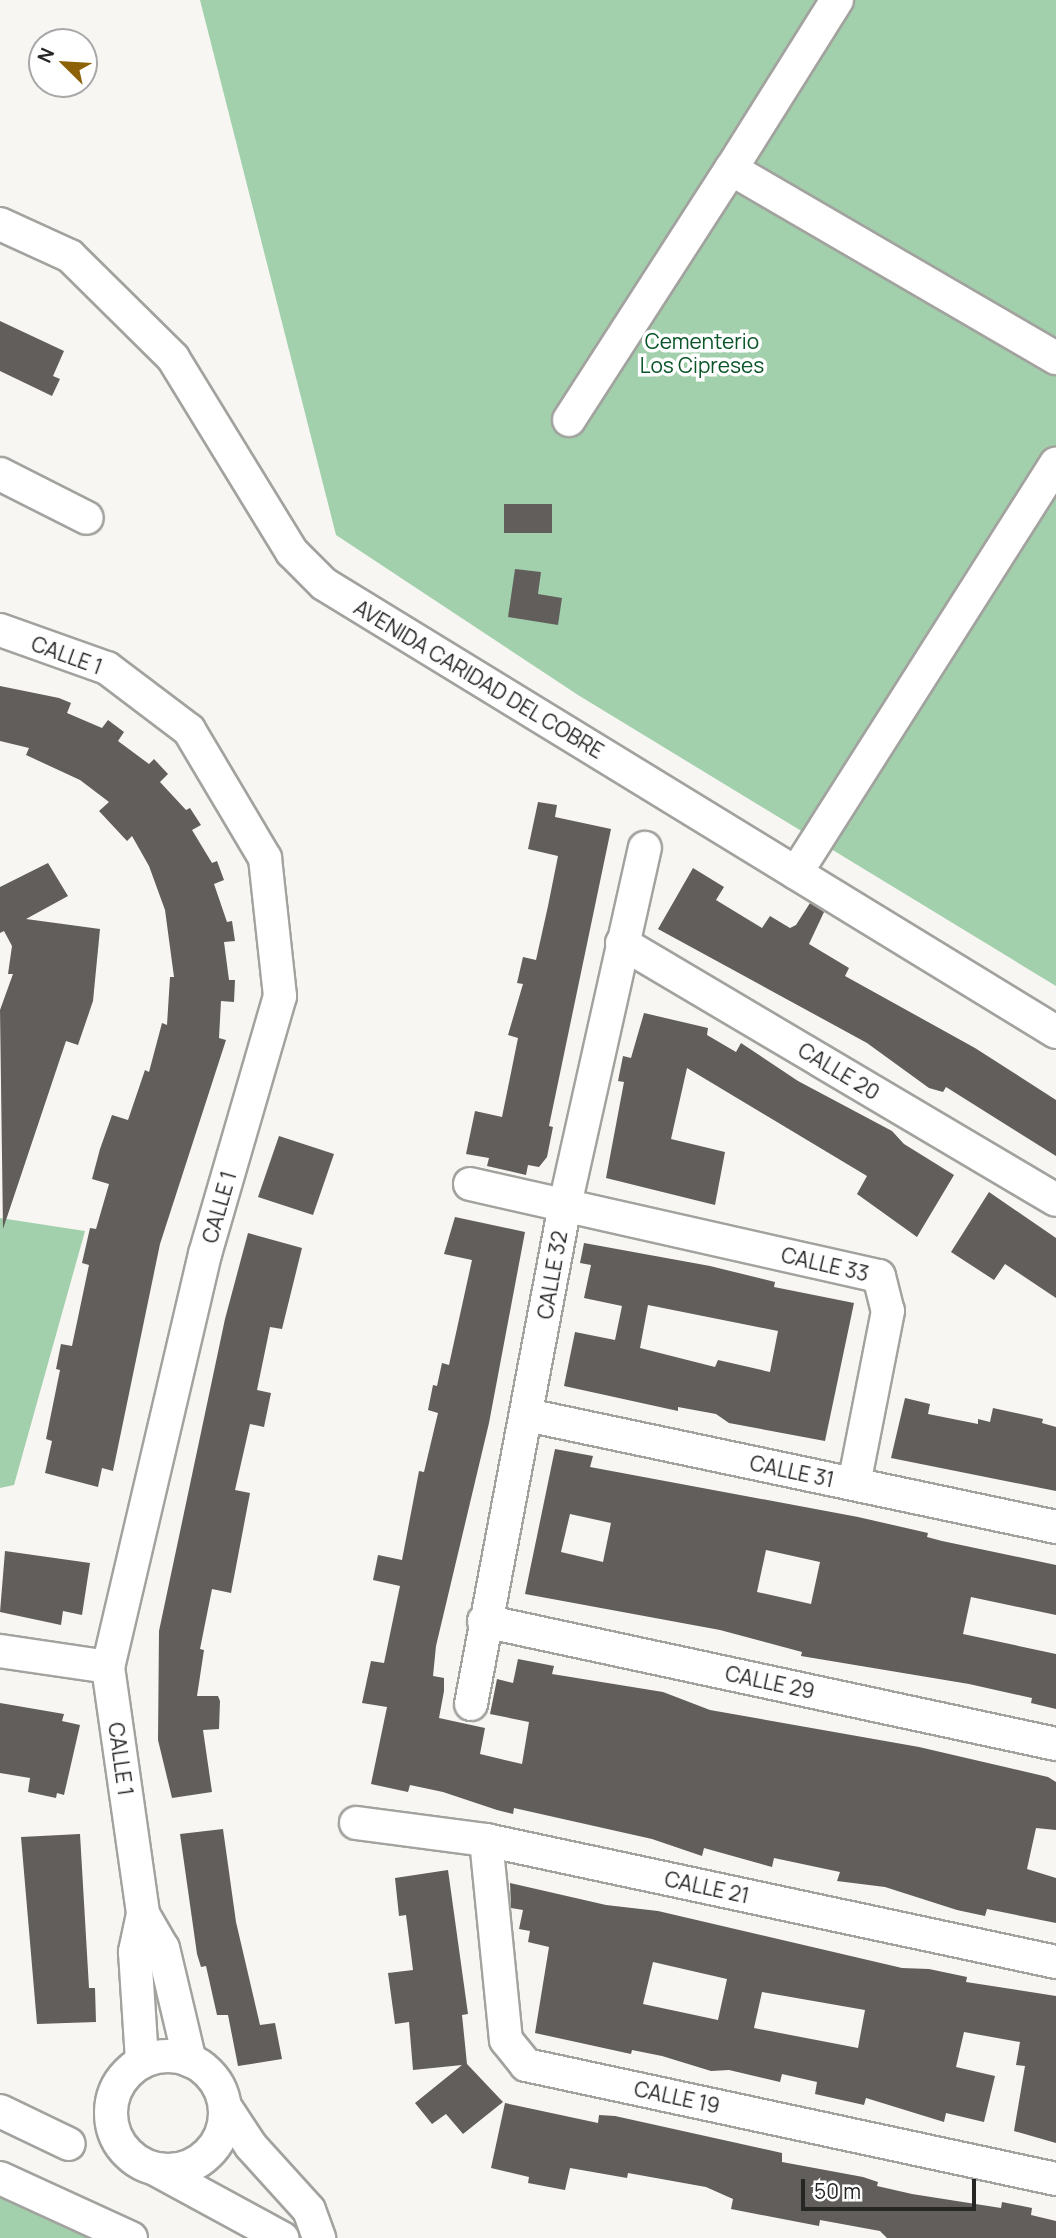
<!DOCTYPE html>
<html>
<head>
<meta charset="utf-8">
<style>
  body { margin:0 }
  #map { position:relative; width:1056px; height:2238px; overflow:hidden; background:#f7f6f3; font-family:Manrope,sans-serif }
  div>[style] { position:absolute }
  .green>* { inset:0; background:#a3d0ac }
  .building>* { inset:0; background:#615e5c }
  .roads { filter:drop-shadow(2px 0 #a2a29f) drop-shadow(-2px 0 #a2a29f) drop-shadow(0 2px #a2a29f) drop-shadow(0 -2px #a2a29f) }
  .minor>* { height:32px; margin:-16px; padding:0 16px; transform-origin:16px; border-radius:16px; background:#fff }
  .minor>.ring { margin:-16px; padding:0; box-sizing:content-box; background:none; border:32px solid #fff; border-radius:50% }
  span { translate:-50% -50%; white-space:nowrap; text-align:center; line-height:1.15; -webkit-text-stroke:7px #fff; paint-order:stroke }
  .park-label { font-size:21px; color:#095527 }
  .street-label { font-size:21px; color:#262625 }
  .north { position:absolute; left:28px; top:28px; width:70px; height:70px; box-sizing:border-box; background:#fff; border:2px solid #a8a8a8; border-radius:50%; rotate:294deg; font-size:19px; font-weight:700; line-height:28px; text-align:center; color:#262625 }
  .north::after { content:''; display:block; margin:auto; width:24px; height:32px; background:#8d6107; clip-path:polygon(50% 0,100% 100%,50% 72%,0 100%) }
  .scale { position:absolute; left:801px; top:2179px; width:175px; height:32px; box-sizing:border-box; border:4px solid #262625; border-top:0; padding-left:9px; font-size:21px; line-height:24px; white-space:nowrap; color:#262625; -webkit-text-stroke:5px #fff; paint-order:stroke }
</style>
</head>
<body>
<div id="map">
  <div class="green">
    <i style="clip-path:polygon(200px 0,1056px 0,1056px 986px,578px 695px,336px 535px)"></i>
    <i style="clip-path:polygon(0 1218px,85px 1231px,14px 1485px,0 1488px)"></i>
    <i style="clip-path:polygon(0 2193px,94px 2238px,0 2238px)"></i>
  </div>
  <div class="building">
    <i style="clip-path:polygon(0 321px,64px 351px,53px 376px,60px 379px,52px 396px,0 371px)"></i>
    <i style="clip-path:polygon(504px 504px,552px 504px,552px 533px,504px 533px)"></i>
    <i style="clip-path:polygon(515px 569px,541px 572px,538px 594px,562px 598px,558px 625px,508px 617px)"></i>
    <i style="clip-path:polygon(0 686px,59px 698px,71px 703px,67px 713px,102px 728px,108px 720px,124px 732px,118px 741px,149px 764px,154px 759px,168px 774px,160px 782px,186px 810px,190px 808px,201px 825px,192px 830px,212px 863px,217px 861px,224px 880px,214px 884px,227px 922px,232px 921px,235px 941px,224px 942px,229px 980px,235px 980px,234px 1002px,221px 1001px,219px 1038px,226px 1040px,160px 1244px,113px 1471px,102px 1468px,98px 1487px,45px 1473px,52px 1441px,46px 1439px,60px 1370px,56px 1369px,61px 1344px,72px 1346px,89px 1265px,82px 1263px,90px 1228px,96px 1229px,109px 1184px,92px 1179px,100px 1149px,112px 1115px,128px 1120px,145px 1070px,149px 1072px,162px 1023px,167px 1025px,170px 977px,174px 977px,165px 910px,149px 866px,132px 836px,127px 841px,99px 811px,109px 802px,80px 780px,26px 755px,29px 748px,0 741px)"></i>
    <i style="clip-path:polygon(538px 802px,557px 805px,555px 817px,611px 829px,549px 1126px,553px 1127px,547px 1157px,539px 1167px,528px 1165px,526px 1175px,487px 1166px,489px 1158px,466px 1154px,475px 1111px,502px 1117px,518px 1038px,508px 1035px,523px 984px,517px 983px,523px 957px,536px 960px,548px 906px,558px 856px,528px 849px)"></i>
    <i style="clip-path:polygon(48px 863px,68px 896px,26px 919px,100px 929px,93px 1001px,78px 1045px,66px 1041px,3px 1229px,0 1010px,13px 974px,8px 974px,12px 946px,4px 931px,0 933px,0 887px)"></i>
    <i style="clip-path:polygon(693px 868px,724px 887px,716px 900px,762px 928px,770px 916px,790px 928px,796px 925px,810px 903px,824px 912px,809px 944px,849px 968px,845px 976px,975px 1048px,1056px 1100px,1056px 1156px,946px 1087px,943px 1092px,929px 1088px,867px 1043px,658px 929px)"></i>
    <i style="clip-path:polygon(644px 1013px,708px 1028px,707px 1035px,736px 1052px,741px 1043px,798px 1081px,892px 1131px,904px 1144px,954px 1175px,917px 1237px,857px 1194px,867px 1176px,687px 1068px,671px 1139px,725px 1152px,715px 1205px,606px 1178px,624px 1082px,618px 1081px,623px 1056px,631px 1058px)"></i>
    <i style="clip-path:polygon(279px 1136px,334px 1154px,313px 1215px,258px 1197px)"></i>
    <i style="clip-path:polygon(989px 1192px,1056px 1238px,1056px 1298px,1005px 1264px,994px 1280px,951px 1252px)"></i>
    <i style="clip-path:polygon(455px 1217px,525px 1232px,489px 1423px,436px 1646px,433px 1676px,444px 1678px,444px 1691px,439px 1718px,485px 1728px,480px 1754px,522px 1764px,529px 1722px,490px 1714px,497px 1679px,513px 1683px,518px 1659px,554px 1666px,552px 1674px,663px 1692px,710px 1710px,919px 1747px,1048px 1777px,1056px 1782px,1056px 1830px,1036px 1828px,1027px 1869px,1056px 1878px,1056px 1923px,987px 1909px,985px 1916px,957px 1910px,885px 1887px,837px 1881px,840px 1872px,774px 1858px,772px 1867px,704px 1848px,702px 1856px,652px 1839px,514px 1808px,513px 1814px,497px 1810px,443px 1792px,410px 1785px,408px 1792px,371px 1784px,387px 1707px,362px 1703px,371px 1661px,384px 1663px,400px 1586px,373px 1580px,378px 1555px,402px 1560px,419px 1471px,424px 1472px,438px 1413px,428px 1410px,433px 1385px,437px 1386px,442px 1363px,449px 1365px,472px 1260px,444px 1254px)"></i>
    <i style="clip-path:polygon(248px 1233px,302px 1248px,282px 1329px,270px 1327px,257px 1390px,271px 1393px,264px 1427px,250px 1424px,235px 1490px,250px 1493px,231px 1593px,212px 1589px,200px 1649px,204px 1650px,197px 1696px,218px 1696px,220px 1701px,219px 1729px,203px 1730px,212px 1792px,172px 1798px,158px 1740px,159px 1631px,225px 1319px)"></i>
    <i style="clip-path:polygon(evenodd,584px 1243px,710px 1266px,775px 1282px,774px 1287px,854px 1303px,825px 1441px,729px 1423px,716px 1414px,678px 1407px,678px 1411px,564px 1386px,575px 1332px,615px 1340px,622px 1306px,584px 1298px,591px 1265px,580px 1263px,584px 1243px,648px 1305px,778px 1331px,770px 1372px,718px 1360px,715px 1367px,640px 1348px,648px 1305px)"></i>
    <i style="clip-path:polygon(905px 1398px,930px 1404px,928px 1414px,978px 1424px,978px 1419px,990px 1422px,993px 1408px,1043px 1419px,1042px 1423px,1056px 1427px,1056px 1491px,891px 1458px)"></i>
    <i style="clip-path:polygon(evenodd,555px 1449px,593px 1456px,590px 1467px,858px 1517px,928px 1533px,927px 1537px,942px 1541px,1056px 1565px,1056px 1615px,971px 1597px,963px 1634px,1056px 1654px,1056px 1709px,1031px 1703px,1032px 1698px,969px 1684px,801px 1656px,802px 1652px,720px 1630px,525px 1594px,555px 1449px,570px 1514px,611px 1523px,603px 1562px,561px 1552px,570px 1514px,555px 1449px,766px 1550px,820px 1562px,811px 1604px,757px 1592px,766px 1550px)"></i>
    <i style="clip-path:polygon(5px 1551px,90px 1563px,82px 1615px,63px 1611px,61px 1625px,0 1612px)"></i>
    <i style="clip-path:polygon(0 1703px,64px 1714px,62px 1721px,80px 1725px,64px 1795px,57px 1793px,56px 1798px,28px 1792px,30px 1778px,0 1773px)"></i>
    <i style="clip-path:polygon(223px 1829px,236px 1922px,260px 2025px,275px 2023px,282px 2059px,238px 2066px,228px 2015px,217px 2015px,206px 1966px,201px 1967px,197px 1954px,180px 1834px)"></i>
    <i style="clip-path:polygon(80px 1834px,89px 1988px,95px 1988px,96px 2022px,37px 2024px,21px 1837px)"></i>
    <i style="clip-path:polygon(448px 1870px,468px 2014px,462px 2015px,467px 2064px,503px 2102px,463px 2134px,446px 2114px,432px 2124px,415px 2103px,462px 2065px,413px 2070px,409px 2022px,395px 2024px,388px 1973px,413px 1970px,406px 1915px,399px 1916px,395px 1878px)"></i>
    <i style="clip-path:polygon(evenodd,510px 1883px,606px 1905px,658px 1911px,902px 1968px,929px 1969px,967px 1977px,966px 1982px,1056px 1996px,1056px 2143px,1014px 2131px,1025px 2066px,1016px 2065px,1020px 2042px,964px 2032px,956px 2067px,995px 2076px,984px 2122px,946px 2113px,944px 2122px,866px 2098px,864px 2105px,815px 2094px,817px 2082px,782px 2074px,780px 2082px,729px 2070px,711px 2071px,662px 2056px,632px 2050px,631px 2054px,535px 2033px,549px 1947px,528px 1942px,530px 1931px,519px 1929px,523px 1910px,511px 1908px,510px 1883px,653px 1962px,727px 1979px,718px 2020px,643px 2004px,653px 1962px,510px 1883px,762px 1992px,865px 2010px,858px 2048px,754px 2028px,762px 1992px)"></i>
    <i style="clip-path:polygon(505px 2103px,598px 2123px,599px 2115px,615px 2116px,782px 2153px,782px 2162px,863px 2177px,878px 2182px,877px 2186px,912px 2194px,1001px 2208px,1002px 2202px,1032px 2208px,1031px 2215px,1056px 2221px,1056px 2238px,887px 2238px,880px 2231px,820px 2220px,819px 2226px,731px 2209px,733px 2199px,706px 2187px,628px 2173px,627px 2178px,570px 2168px,565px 2190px,528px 2183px,529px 2177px,491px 2168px)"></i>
  </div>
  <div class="roads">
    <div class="minor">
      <i style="left:837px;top:0;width:199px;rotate:122.1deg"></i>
      <i style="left:731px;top:169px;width:376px;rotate:30.2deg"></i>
      <i style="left:0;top:224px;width:77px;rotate:24.6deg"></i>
      <i style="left:70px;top:256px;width:145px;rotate:44.7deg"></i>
      <i style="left:173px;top:358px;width:228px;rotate:58.5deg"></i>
      <i style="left:292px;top:552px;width:45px;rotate:45deg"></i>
      <i style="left:324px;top:584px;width:858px;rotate:31.47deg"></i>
      <i style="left:569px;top:420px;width:299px;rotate:-57.2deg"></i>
      <i style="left:0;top:474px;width:97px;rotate:26.8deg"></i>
      <i style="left:0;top:630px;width:114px;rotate:19.6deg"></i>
      <i style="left:107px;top:668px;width:103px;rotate:37.1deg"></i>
      <i style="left:189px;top:730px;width:149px;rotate:59.3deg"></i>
      <i style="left:265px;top:858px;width:139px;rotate:83.8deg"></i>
      <i style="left:280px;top:996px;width:269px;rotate:106.2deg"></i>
      <i style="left:205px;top:1254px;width:424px;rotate:103.2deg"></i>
      <i style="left:108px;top:1667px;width:249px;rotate:81.9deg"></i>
      <i style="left:143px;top:1914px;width:39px;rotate:102deg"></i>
      <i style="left:135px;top:1952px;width:109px;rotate:86.3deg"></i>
      <i style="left:796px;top:873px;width:485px;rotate:-57.6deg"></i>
      <i style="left:622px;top:943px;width:504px;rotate:30.63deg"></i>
      <i style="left:470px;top:1184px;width:419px;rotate:12.7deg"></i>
      <i style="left:879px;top:1276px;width:36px;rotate:76deg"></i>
      <i style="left:888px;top:1311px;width:176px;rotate:101.1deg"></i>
      <i style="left:527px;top:1415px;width:541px;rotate:11.95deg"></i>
      <i style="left:484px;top:1621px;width:585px;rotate:12.14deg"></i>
      <i style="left:0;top:1651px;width:109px;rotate:8.4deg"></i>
      <i style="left:471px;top:1704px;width:508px;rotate:-79.33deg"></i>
      <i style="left:565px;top:1205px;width:366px;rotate:-77.4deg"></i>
      <i style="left:356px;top:1823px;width:131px;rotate:7.5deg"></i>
      <i style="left:486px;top:1840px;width:583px;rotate:12.08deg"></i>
      <i style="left:486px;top:1840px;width:201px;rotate:84.3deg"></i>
      <i style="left:506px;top:2040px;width:32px;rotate:51deg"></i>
      <i style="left:526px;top:2065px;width:542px;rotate:12.14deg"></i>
      <i style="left:143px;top:1914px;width:39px;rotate:60deg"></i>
      <i style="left:163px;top:1948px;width:116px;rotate:76.6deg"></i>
      <i class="ring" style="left:111px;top:2056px;width:82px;height:82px"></i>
      <i style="left:226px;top:2108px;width:45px;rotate:56.7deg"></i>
      <i style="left:251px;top:2146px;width:86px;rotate:47.8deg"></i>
      <i style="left:309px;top:2210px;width:30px;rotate:70deg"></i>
      <i style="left:0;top:2111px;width:76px;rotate:25.6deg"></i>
      <i style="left:155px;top:2169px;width:145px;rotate:28.5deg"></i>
      <i style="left:0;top:2178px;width:144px;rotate:24.6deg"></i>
    </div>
  </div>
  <div class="park-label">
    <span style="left:702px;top:353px">Cementerio<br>Los Cipreses</span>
  </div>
  <div class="street-label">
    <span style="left:67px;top:655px;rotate:20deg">CALLE 1</span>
    <span style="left:479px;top:679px;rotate:31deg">AVENIDA CARIDAD DEL COBRE</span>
    <span style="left:839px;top:1071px;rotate:31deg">CALLE 20</span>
    <span style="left:219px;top:1207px;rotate:-74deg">CALLE 1</span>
    <span style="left:825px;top:1264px;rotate:13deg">CALLE 33</span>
    <span style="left:552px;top:1275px;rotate:-80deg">CALLE 32</span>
    <span style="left:792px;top:1471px;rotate:12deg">CALLE 31</span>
    <span style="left:770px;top:1682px;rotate:12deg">CALLE 29</span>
    <span style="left:121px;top:1759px;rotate:82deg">CALLE 1</span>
    <span style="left:707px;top:1887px;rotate:12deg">CALLE 21</span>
    <span style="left:677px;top:2097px;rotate:12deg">CALLE 19</span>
  </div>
  <div class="north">N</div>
  <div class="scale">50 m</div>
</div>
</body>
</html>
